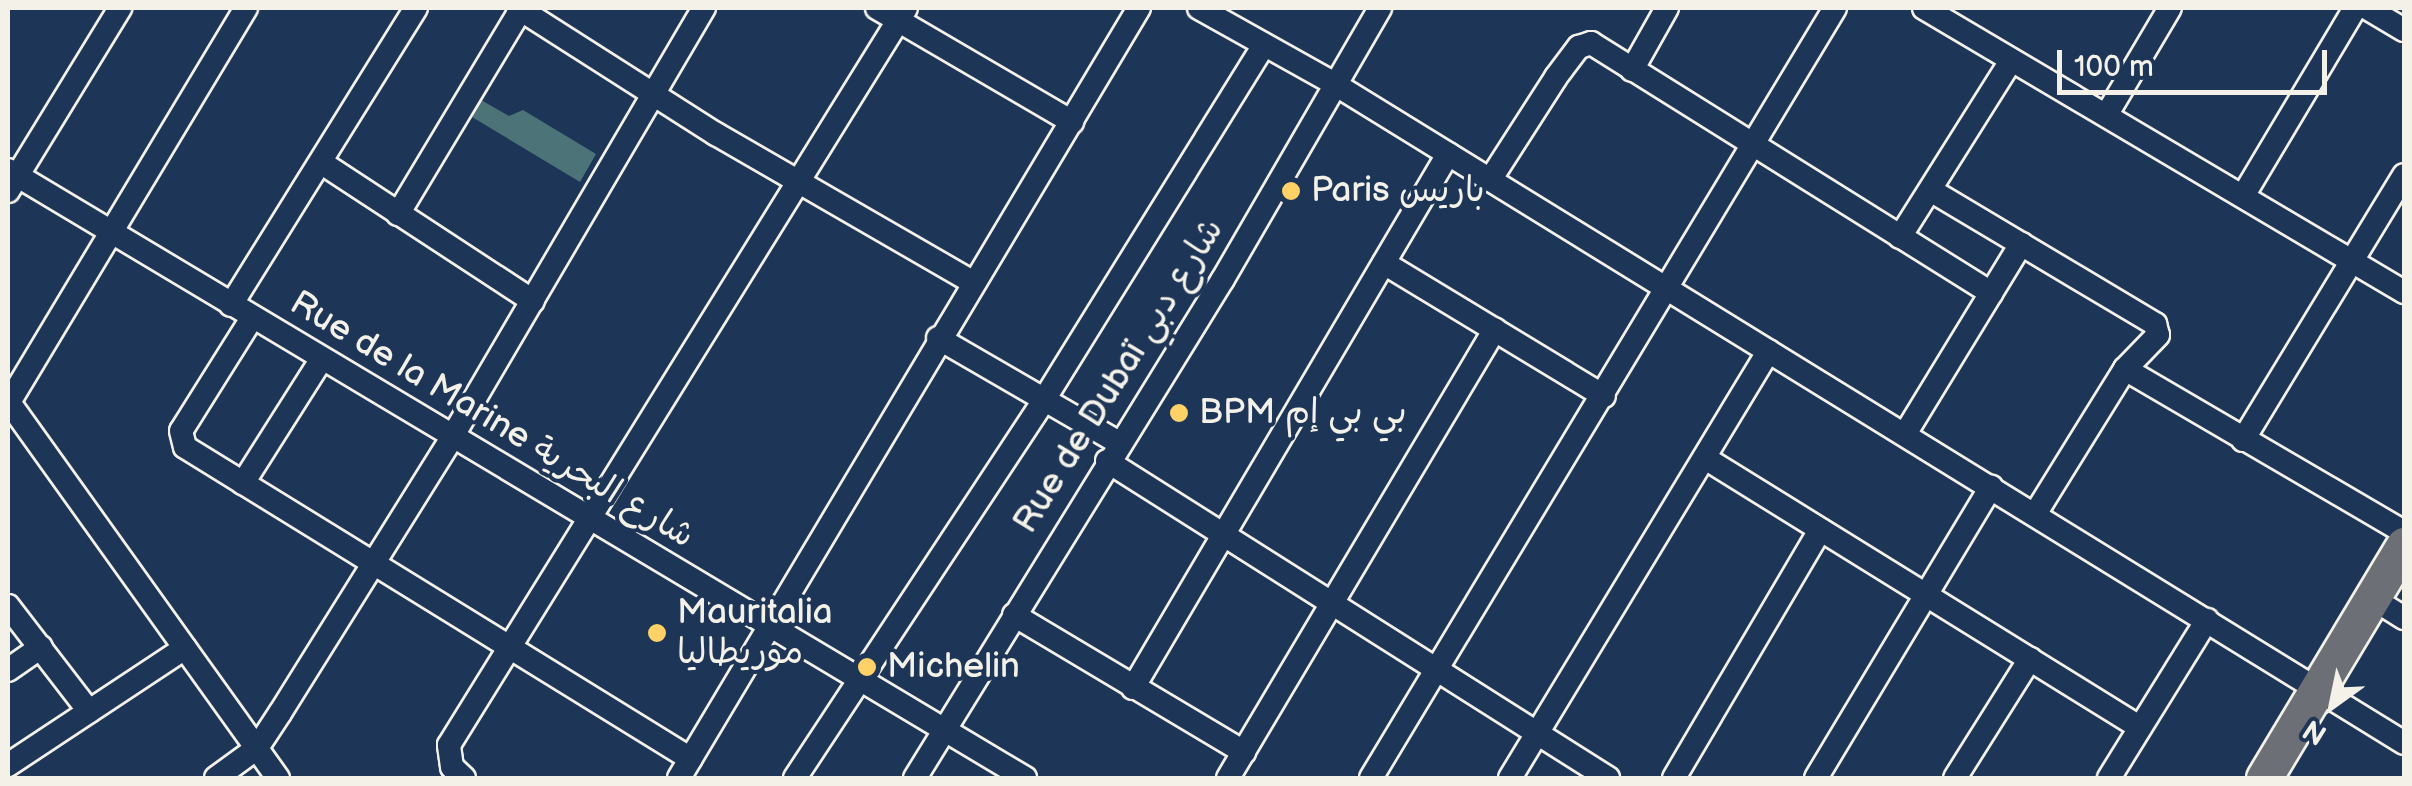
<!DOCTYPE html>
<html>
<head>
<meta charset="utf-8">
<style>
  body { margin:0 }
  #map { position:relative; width:2412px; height:786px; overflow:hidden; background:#1d3557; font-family:"Balsamiq Sans","Playpen Sans Arabic",sans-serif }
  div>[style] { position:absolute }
  .green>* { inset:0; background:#4c7377 }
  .roads { filter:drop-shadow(2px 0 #f4f1e8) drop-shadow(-2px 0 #f4f1e8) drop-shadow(0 2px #f4f1e8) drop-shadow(0 -2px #f4f1e8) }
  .minor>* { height:22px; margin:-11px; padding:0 11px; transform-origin:11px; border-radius:11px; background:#1d3557 }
  .highway>* { height:35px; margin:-17.5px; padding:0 17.5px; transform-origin:17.5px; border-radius:17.5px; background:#6c6f75 }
  .dots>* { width:28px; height:28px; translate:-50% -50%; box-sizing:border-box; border:5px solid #1d3557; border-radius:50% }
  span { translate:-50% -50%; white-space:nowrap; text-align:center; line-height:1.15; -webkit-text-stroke:8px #1d3557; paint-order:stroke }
  .poi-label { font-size:35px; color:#f4f1e8 }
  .left { translate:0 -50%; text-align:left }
  .street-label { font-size:35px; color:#f4f1e8 }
  .frame { position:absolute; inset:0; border:10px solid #f4f1e8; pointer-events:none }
  .north { position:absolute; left:2282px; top:656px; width:100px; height:100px; -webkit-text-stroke:8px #1d3557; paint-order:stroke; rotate:213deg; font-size:28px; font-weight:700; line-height:40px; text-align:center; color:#f4f1e8 }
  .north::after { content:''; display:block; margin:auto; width:35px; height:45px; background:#f4f1e8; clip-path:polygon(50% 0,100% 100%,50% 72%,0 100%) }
  .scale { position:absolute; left:2057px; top:50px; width:270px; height:45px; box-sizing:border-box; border:5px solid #f4f1e8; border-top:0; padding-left:12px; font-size:30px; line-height:35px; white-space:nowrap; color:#f4f1e8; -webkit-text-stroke:8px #1d3557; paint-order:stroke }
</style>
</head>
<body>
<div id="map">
  <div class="green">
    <i style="clip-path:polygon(481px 100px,509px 116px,523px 110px,596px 154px,580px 182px,472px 117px)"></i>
  </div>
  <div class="roads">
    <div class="minor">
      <i style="left:518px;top:8px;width:235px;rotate:32.5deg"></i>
      <i style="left:716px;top:134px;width:296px;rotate:30deg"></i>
      <i style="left:877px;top:8px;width:226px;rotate:30.3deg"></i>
      <i style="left:1199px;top:8px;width:154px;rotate:29.2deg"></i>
      <i style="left:1333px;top:83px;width:1258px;rotate:31.64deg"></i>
      <i style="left:1924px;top:8px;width:558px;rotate:30.61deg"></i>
      <i style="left:2367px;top:8px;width:43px;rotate:30.7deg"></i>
      <i style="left:1632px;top:70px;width:71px;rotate:-60.6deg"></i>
      <i style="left:2107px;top:114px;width:123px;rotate:-59.3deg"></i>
      <i style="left:322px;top:163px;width:252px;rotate:33.2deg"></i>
      <i style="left:8px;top:170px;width:1185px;rotate:30.87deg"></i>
      <i style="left:1490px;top:180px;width:122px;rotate:-57.3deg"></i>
      <i style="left:1556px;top:77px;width:38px;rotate:-53deg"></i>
      <i style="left:1579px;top:47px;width:13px;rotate:-18deg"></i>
      <i style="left:1591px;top:43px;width:472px;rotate:32deg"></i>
      <i style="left:8px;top:191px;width:215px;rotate:-58.5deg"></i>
      <i style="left:1932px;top:191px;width:260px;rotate:30.8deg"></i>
      <i style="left:2155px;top:324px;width:11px;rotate:75deg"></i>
      <i style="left:2158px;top:335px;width:47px;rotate:134.1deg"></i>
      <i style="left:2125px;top:369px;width:171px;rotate:121.8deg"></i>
      <i style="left:2243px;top:196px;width:219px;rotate:-59.2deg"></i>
      <i style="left:398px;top:214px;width:239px;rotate:-59deg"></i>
      <i style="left:1900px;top:237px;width:208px;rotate:-57.8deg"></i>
      <i style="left:1384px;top:263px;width:257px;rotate:31.2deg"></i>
      <i style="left:231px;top:305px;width:350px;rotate:-58.1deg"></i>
      <i style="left:252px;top:318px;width:133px;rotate:122.1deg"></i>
      <i style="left:181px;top:431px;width:16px;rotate:76deg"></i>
      <i style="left:185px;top:447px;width:594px;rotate:31.66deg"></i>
      <i style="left:938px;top:338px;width:209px;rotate:30.1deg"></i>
      <i style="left:2125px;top:369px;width:323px;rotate:30.3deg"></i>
      <i style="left:8px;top:401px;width:464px;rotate:54.4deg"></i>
      <i style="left:8px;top:404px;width:462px;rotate:-59deg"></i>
      <i style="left:1905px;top:434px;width:223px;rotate:-58.6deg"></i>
      <i style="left:2243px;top:440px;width:310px;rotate:-58.7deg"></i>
      <i style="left:1705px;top:458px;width:511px;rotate:31.79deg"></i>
      <i style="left:1107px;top:461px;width:593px;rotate:32.32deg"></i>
      <i style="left:243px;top:483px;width:146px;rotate:-57.6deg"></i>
      <i style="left:2372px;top:598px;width:38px;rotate:32deg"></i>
      <i style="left:8px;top:606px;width:133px;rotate:52.4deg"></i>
      <i style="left:1014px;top:615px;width:268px;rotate:30.8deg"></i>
      <i style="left:8px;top:670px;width:40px;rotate:-34.9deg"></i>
      <i style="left:1133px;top:688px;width:620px;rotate:-59.46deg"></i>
      <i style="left:8px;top:765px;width:212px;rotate:-33.5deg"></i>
      <i style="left:216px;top:778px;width:51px;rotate:-36.2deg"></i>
      <i style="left:257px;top:748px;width:42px;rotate:-56.7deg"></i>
      <i style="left:280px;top:713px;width:323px;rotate:-58deg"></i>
      <i style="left:451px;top:439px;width:500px;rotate:-59.6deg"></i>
      <i style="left:464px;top:778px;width:16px;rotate:-137deg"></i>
      <i style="left:452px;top:767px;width:22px;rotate:-98deg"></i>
      <i style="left:449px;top:745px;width:867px;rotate:-58.2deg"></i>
      <i style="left:679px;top:778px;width:897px;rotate:-59.15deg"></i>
      <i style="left:795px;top:778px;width:449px;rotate:-56.6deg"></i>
      <i style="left:1042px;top:403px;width:420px;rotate:-58.2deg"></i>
      <i style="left:915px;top:778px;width:586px;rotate:-58.32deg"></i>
      <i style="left:1223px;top:279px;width:313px;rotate:-59.9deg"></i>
      <i style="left:1228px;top:778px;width:522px;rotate:-59.26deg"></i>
      <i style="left:1371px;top:778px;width:899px;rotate:-58.93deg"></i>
      <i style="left:1510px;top:778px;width:499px;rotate:-58.8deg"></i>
      <i style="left:1674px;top:778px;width:288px;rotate:-59.5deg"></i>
      <i style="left:1816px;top:778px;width:340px;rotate:-59deg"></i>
      <i style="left:1955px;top:778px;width:141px;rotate:-57.8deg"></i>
      <i style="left:2109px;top:778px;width:186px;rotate:-58.2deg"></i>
    </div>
    <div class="highway">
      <i style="left:2264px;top:778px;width:272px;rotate:-59deg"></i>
    </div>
  </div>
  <div class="dots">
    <i style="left:1291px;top:191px;background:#ffd166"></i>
    <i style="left:1179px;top:413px;background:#ffd166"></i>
    <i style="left:657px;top:633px;background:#ffd166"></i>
    <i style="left:867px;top:667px;background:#ffd166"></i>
  </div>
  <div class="poi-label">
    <span class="left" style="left:1311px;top:191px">Paris باريس</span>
    <span class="left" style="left:1199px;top:413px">BPM بي بي إم</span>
    <span class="left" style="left:677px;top:633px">Mauritalia<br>موريطاليا</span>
    <span class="left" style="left:887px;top:667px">Michelin</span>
  </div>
  <div class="street-label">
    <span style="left:1119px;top:376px;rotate:-58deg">Rue de Dubaï شارع دبي</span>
    <span style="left:492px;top:420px;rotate:31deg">Rue de la Marine شارع البحرية</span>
  </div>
  <div class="frame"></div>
  <div class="north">N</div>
  <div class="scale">100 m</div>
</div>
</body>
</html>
